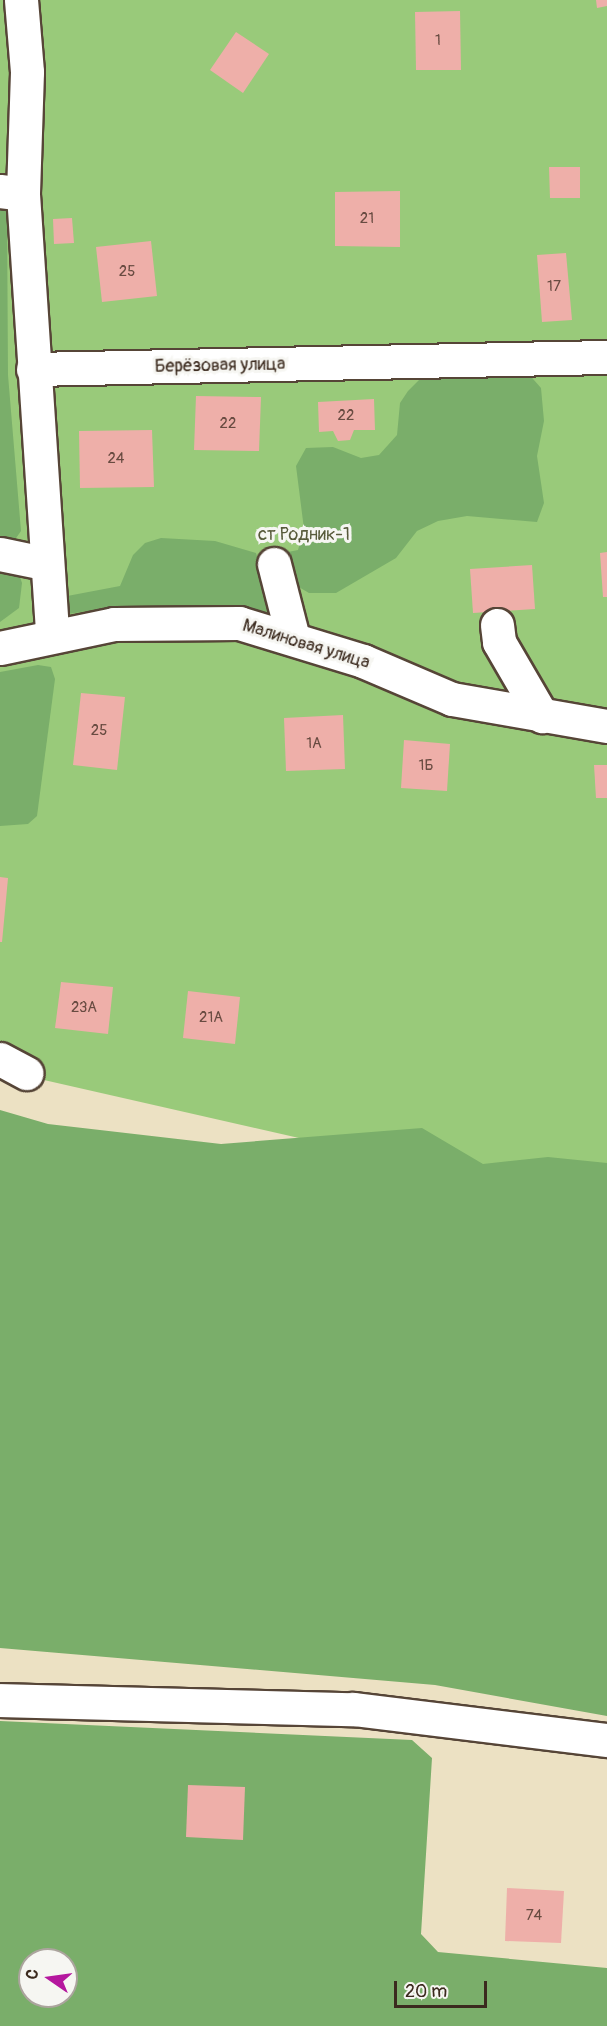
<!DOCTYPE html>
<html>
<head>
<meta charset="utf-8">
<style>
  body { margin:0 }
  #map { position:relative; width:607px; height:2026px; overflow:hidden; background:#ece1c3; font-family:Pangolin,sans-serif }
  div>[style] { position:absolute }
  .green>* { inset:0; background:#99ca7a }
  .forest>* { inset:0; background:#7aae6a }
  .building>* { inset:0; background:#eeafa9 }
  .roads { filter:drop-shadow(2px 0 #564537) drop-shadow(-2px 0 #564537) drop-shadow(0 2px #564537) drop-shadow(0 -2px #564537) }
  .minor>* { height:33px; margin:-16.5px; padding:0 16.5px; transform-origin:16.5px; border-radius:16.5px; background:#fff }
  span { translate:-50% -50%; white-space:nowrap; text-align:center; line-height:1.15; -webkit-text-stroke:6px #f6f6f2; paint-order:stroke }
  .number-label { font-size:15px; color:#684b41 }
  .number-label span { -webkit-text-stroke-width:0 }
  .street-label { font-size:18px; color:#3b2a1e }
  .park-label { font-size:18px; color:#575a3a }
  .north { position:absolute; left:18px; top:1948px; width:60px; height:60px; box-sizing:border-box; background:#f6f6f2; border:2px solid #aba49d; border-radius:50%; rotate:283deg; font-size:16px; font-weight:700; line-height:24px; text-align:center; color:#3b2a1e }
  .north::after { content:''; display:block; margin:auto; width:21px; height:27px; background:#b5179e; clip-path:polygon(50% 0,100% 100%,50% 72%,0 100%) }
  .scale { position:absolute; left:394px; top:1981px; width:93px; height:27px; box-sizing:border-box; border:3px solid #3b2a1e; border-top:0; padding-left:8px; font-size:18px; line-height:21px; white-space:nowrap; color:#3b2a1e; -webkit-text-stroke:4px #f6f6f2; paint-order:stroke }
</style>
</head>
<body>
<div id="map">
  <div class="green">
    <i style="clip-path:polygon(0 0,607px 0,607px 1208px,0 1070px)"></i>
  </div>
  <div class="forest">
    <i style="clip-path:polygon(0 205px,7px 208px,8px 375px,21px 531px,14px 541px,0 542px)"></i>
    <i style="clip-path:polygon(447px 370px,526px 371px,541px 388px,544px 421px,537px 456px,544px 503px,537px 522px,467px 516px,438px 521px,417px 531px,396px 558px,336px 593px,309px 593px,292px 583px,283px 553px,298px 550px,304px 529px,296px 466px,306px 448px,333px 447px,361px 458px,379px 455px,397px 435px,400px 403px,408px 391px,421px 378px)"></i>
    <i style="clip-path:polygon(161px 538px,215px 541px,256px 553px,271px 609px,263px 614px,87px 611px,63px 615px,62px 597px,120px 586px,133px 555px,145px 543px)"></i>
    <i style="clip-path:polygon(0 569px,19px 574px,22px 583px,19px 608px,0 622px)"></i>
    <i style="clip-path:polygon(38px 665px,51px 667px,55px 679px,37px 816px,28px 824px,0 826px,0 672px)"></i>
    <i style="clip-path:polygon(0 1110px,48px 1124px,221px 1144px,422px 1128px,483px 1164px,548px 1157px,607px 1163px,607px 1716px,435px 1685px,0 1648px)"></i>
    <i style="clip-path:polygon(evenodd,0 1721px,412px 1740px,432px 1758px,421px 1934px,438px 1952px,607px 1968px,607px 2026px,0 2026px,0 1721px,30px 1960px,66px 1960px,66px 1996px,30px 1996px,30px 1960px)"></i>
  </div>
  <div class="building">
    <i style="clip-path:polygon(596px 0,607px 0,607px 6px,597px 8px)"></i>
    <i style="clip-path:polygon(460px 11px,461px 70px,416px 70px,415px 12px)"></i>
    <i style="clip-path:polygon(236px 32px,269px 54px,243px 93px,210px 70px)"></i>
    <i style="clip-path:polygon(549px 167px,580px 167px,580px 198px,550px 198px)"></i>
    <i style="clip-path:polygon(400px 191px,400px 247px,335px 246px,335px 192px)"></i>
    <i style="clip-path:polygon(72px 218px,74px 243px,54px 244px,53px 219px)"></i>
    <i style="clip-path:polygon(151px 241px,157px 296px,102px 302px,96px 247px)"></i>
    <i style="clip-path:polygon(566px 253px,572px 320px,542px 322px,537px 255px)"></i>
    <i style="clip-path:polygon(196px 396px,261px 397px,259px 451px,194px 450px)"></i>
    <i style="clip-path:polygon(374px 399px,375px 430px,354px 430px,350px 440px,338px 441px,333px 431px,319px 432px,318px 402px)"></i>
    <i style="clip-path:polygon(152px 430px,154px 487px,80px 488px,79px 431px)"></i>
    <i style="clip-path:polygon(607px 552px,607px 597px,603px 597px,600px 553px)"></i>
    <i style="clip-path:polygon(532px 565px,535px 609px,473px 613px,470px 569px)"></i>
    <i style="clip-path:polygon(81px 693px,125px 697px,117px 770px,73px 765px)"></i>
    <i style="clip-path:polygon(343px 715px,345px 769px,286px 771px,284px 718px)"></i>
    <i style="clip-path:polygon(404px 740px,450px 744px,447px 791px,401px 788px)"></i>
    <i style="clip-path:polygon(594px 765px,607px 765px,607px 798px,596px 798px)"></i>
    <i style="clip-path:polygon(0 877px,8px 878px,2px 942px,0 942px)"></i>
    <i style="clip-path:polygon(61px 982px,113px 987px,108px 1034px,55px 1028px)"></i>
    <i style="clip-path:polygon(188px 991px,240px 997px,235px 1044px,183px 1038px)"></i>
    <i style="clip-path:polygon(188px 1785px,245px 1787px,243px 1840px,186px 1837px)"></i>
    <i style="clip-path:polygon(507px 1888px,564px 1891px,561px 1943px,505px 1941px)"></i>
  </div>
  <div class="roads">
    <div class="minor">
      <i style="left:21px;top:0;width:72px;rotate:85.2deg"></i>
      <i style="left:27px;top:72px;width:122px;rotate:91.9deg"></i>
      <i style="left:0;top:191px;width:23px;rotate:7deg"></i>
      <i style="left:23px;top:194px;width:442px;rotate:86.2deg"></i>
      <i style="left:33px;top:369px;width:574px;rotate:-1.2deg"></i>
      <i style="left:0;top:554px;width:45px;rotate:11.6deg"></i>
      <i style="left:274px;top:564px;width:76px;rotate:75.6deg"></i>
      <i style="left:497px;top:625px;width:17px;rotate:83deg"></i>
      <i style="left:499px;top:642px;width:86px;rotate:59.8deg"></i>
      <i style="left:0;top:648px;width:116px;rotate:-11.9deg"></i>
      <i style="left:114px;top:624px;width:125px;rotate:-0.5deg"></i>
      <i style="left:239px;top:623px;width:130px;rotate:17deg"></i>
      <i style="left:363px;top:661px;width:97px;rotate:23.1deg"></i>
      <i style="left:452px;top:699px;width:157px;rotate:9.9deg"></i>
      <i style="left:0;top:1059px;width:30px;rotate:28deg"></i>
      <i style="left:0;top:1700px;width:353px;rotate:1.5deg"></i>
      <i style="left:353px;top:1709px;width:256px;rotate:7deg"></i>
    </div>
  </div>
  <div class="number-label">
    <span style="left:438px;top:41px">1</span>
    <span style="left:367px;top:219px">21</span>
    <span style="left:127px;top:272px">25</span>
    <span style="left:554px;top:287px">17</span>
    <span style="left:346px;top:416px">22</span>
    <span style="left:228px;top:424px">22</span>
    <span style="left:116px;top:459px">24</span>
    <span style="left:99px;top:731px">25</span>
    <span style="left:314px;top:744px">1А</span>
    <span style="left:426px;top:766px">1Б</span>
    <span style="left:84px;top:1008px">23А</span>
    <span style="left:211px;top:1018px">21А</span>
    <span style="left:534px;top:1916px">74</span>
  </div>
  <div class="street-label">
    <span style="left:220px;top:366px;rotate:-1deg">Берёзовая улица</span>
    <span style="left:306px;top:645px;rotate:17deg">Малиновая улица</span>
  </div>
  <div class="park-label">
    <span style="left:304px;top:535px">ст Родник-1</span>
  </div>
  <div class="north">С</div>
  <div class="scale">20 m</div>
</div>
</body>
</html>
